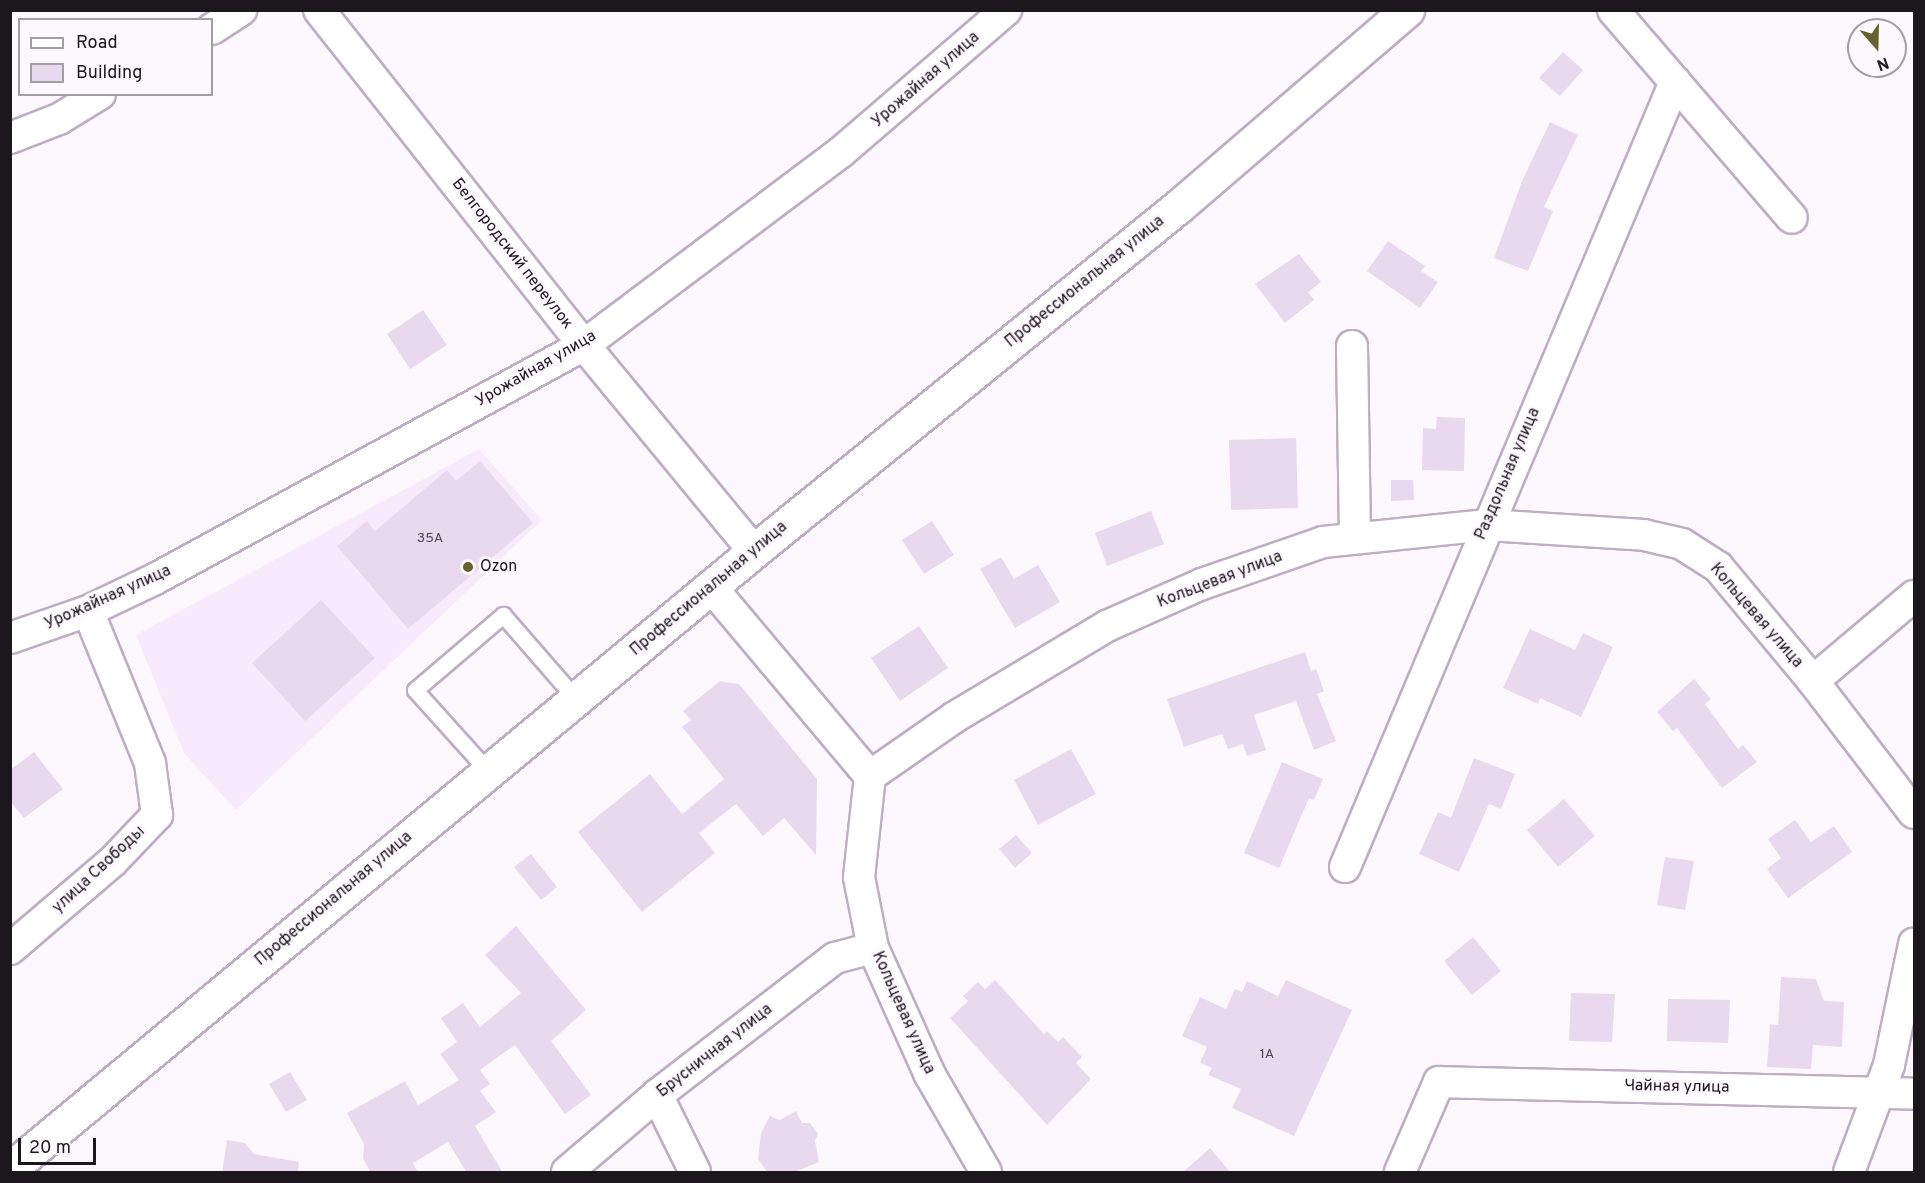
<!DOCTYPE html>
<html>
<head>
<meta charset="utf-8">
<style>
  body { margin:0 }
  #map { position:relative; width:1925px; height:1183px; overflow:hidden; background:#fcf8fd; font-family:Overpass,sans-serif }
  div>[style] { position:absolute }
  .built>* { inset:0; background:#f7eafc }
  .building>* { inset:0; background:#e9d9ee }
  .roads { filter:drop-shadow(2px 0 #beaec3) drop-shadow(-2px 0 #beaec3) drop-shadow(0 2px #beaec3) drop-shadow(0 -2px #beaec3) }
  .lane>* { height:15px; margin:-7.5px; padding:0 7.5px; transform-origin:7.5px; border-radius:7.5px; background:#fff }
  .street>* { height:30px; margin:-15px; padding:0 15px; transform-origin:15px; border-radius:15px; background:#fff }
  .secondary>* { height:33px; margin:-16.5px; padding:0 16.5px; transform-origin:16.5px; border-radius:16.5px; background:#fff }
  .dots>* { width:16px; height:16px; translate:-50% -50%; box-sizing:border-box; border:3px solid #fcf8fd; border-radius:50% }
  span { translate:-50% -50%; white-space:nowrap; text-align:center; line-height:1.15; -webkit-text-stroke:6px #fcf8fd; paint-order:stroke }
  .number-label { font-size:14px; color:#4f4751 }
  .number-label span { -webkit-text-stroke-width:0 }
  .street-label { font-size:16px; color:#1c161d }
  .poi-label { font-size:16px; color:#1c161d }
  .left { translate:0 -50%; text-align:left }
  .frame { position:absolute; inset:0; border:12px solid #1c161d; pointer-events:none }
  .legend { position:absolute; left:18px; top:18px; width:195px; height:78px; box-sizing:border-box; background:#fcf8fd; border:2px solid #a29ea3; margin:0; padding:8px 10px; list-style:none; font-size:18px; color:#1c161d }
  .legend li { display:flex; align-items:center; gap:12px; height:30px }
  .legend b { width:30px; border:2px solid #a29ea3 }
  .north { position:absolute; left:1847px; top:18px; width:60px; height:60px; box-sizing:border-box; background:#fcf8fd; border:2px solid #a29ea3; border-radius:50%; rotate:160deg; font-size:16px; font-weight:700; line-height:24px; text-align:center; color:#1c161d }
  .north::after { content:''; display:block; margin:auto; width:21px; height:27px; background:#646330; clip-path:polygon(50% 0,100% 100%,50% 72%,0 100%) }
  .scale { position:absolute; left:18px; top:1138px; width:78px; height:27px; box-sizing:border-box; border:3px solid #1c161d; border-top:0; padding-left:8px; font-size:18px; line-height:21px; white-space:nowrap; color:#1c161d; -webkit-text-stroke:4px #fcf8fd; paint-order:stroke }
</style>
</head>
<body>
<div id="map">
  <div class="built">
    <i style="clip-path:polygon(479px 449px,542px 520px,236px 810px,184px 753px,136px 635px)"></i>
  </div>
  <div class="building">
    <i style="clip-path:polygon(1563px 52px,1583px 70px,1560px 96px,1539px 78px)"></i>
    <i style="clip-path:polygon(1550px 122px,1578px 135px,1544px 207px,1553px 211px,1528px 271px,1494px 258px,1522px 181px)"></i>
    <i style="clip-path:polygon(1388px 241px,1425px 266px,1421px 271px,1438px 282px,1420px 308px,1367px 271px)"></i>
    <i style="clip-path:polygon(1299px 254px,1321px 282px,1308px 292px,1314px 300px,1285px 323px,1255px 284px)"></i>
    <i style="clip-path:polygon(423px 310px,447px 345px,410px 369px,387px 334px)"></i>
    <i style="clip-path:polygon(1437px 417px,1465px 418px,1464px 471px,1422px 470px,1423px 428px,1436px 429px)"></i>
    <i style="clip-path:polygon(1296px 438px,1298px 508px,1231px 510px,1229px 440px)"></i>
    <i style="clip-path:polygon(480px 461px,533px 523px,408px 629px,337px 546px,367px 521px,375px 531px,447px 470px,456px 481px)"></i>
    <i style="clip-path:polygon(1391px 480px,1413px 480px,1414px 500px,1391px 501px)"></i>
    <i style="clip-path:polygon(1151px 511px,1164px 544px,1107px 566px,1095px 533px)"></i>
    <i style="clip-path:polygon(932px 521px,954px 555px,924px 574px,902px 540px)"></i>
    <i style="clip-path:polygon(1001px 557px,1014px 579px,1038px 565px,1060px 602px,1015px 628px,980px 569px)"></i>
    <i style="clip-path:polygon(321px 600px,375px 658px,305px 721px,252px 663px)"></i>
    <i style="clip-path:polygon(919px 626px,948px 668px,900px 701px,871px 658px)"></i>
    <i style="clip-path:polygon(1530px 629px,1575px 650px,1583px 633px,1613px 647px,1581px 717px,1540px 698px,1538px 704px,1503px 688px)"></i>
    <i style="clip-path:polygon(1305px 652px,1311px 671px,1316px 669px,1324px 691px,1317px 694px,1336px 741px,1314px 750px,1296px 701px,1254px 715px,1266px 750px,1247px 756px,1243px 744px,1228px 749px,1222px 734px,1184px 747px,1167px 699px)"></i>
    <i style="clip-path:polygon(1694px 679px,1711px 699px,1705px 704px,1738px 749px,1743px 745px,1757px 762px,1722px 788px,1677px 728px,1673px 731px,1657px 712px)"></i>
    <i style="clip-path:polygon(720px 681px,739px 684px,817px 779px,816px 855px,784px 818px,763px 836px,736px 804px,699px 833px,715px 853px,642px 912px,578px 832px,650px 774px,682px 814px,724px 779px,682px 727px,691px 720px,683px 711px)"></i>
    <i style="clip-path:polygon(1071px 749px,1096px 794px,1038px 825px,1014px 780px)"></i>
    <i style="clip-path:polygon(34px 752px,63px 789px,24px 818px,10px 801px,10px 770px)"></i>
    <i style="clip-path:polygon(1474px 758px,1515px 774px,1501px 809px,1489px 804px,1459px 872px,1419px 854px,1438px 812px,1451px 818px)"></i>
    <i style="clip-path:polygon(1282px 762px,1323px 779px,1314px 800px,1309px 798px,1279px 868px,1244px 853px)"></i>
    <i style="clip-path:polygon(1564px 799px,1595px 836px,1558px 867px,1527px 830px)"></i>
    <i style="clip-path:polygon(1795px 820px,1811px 842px,1834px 826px,1852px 852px,1788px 898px,1767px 869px,1781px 858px,1768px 839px)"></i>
    <i style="clip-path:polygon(1016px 835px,1032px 853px,1015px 868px,999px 849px)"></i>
    <i style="clip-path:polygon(531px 854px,557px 887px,541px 900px,514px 867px)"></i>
    <i style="clip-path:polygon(1665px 857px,1694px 861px,1685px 910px,1657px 905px)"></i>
    <i style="clip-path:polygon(516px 926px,586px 1010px,551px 1041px,591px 1095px,565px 1114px,515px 1045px,480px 1070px,490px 1084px,480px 1091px,496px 1112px,475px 1126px,503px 1173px,467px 1173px,448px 1142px,413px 1163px,418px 1173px,371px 1173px,363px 1158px,364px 1144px,347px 1113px,405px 1081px,418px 1105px,459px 1080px,440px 1054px,457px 1042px,441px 1018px,463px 1003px,480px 1027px,521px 993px,485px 955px)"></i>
    <i style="clip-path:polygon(1473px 937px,1501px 971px,1472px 995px,1444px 961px)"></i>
    <i style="clip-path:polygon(1781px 977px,1816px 979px,1824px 1001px,1844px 1002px,1842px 1047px,1813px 1045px,1811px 1069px,1767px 1067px,1770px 1024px,1778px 1025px)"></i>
    <i style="clip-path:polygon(995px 980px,1044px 1034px,1047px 1031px,1058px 1042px,1063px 1037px,1082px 1057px,1076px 1063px,1091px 1079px,1047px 1125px,950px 1018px,968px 1001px,963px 996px,978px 982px,985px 989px)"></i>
    <i style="clip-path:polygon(1286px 980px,1352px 1010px,1294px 1136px,1232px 1108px,1241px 1089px,1208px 1075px,1212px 1068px,1200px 1063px,1207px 1047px,1182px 1036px,1200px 997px,1226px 1009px,1235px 989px,1242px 992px,1247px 981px,1278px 996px)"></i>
    <i style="clip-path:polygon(1571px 993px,1615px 994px,1612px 1042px,1569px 1041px)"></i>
    <i style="clip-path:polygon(1668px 999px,1730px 1000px,1728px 1043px,1667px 1041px)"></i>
    <i style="clip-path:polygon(290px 1072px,307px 1100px,286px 1112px,269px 1084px)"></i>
    <i style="clip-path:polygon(796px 1111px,802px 1123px,810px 1123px,818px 1134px,815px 1141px,819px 1162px,793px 1173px,768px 1173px,758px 1159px,761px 1133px,770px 1116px,780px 1120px)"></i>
    <i style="clip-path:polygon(227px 1140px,245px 1143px,254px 1154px,299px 1162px,298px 1173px,222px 1173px)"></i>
    <i style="clip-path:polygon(1210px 1148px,1231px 1173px,1182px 1173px)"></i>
  </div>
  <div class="roads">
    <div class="lane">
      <i style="left:488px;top:771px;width:109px;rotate:-132deg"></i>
      <i style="left:415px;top:690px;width:116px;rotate:-40.4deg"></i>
      <i style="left:503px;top:615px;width:111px;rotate:49deg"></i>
    </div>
    <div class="street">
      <i style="left:319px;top:10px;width:427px;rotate:51.7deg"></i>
      <i style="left:584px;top:345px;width:267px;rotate:50.5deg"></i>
      <i style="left:1613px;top:10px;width:274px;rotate:49.3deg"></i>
      <i style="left:212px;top:29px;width:35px;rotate:-33deg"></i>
      <i style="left:10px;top:138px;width:53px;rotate:-21.2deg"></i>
      <i style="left:59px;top:119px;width:48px;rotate:-31.4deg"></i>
      <i style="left:1352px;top:346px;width:192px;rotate:89.1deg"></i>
      <i style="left:712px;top:588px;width:246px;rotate:50deg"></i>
      <i style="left:10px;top:638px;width:83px;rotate:-19.1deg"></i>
      <i style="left:88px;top:611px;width:74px;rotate:-25.5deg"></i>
      <i style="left:155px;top:579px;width:489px;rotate:-28.6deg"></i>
      <i style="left:584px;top:345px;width:321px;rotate:-36.9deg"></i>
      <i style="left:841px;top:152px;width:218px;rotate:-40.7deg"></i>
      <i style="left:1813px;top:681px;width:132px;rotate:-40.1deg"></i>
      <i style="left:1345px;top:867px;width:852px;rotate:-67.2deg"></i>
      <i style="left:10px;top:949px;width:135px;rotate:-40.5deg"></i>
      <i style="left:113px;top:861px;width:64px;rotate:-46.3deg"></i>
      <i style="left:157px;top:815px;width:52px;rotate:-97.7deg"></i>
      <i style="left:150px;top:763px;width:164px;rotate:-112.2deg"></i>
      <i style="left:657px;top:1095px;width:86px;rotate:63.7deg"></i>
      <i style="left:567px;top:1172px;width:118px;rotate:-40.5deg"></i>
      <i style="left:657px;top:1095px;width:225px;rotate:-37.6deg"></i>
      <i style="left:835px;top:958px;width:39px;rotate:-15deg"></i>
      <i style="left:986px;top:1172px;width:112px;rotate:-120deg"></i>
      <i style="left:930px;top:1075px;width:139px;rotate:-114.2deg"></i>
      <i style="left:873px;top:948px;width:72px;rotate:-101.2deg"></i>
      <i style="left:859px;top:877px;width:102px;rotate:-83.8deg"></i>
      <i style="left:870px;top:776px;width:103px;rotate:-34.8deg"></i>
      <i style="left:955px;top:717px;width:177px;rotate:-30.9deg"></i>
      <i style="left:1107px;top:626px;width:104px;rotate:-23.9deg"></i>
      <i style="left:1202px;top:584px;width:128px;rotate:-19.1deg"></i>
      <i style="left:1323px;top:542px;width:165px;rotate:-5.9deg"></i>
      <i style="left:1487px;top:525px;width:157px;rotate:3.6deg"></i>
      <i style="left:1644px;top:535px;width:39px;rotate:13deg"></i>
      <i style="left:1682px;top:544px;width:43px;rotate:32.6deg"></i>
      <i style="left:1718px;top:567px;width:148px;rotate:50.2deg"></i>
      <i style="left:1813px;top:681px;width:166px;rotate:52.6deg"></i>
      <i style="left:1400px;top:1172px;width:98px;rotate:-66.6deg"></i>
      <i style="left:1439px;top:1082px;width:475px;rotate:1.4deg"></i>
      <i style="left:1849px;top:1172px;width:114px;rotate:-69.5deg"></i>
      <i style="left:1889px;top:1065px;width:124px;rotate:-78.3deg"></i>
    </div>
    <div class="secondary">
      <i style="left:10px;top:1169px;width:967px;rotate:-39.71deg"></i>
      <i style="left:754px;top:551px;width:547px;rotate:-39.07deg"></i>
      <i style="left:1179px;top:206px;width:301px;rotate:-40.7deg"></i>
    </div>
  </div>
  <div class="dots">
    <i style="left:468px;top:567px;background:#646330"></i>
  </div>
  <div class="number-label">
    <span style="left:430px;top:539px">35А</span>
    <span style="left:1267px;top:1055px">1А</span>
  </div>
  <div class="street-label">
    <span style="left:926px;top:80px;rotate:-41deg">Урожайная улица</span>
    <span style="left:512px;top:254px;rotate:52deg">Белгородский переулок</span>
    <span style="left:1085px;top:282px;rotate:-39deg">Профессиональная улица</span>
    <span style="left:536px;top:369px;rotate:-30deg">Урожайная улица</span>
    <span style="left:1508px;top:474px;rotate:-67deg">Раздольная улица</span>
    <span style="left:1220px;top:580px;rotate:-21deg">Кольцевая улица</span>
    <span style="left:709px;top:589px;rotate:-40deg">Профессиональная улица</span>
    <span style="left:108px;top:598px;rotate:-24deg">Урожайная улица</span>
    <span style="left:1756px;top:616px;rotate:49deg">Кольцевая улица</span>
    <span style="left:99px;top:870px;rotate:-43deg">улица Свободы</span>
    <span style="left:334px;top:899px;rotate:-40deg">Профессиональная улица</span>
    <span style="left:903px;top:1013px;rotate:66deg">Кольцевая улица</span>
    <span style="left:715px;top:1051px;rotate:-38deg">Брусничная улица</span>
    <span style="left:1677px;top:1087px;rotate:1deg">Чайная улица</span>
  </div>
  <div class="poi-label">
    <span class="left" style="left:480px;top:567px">Ozon</span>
  </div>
  <div class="frame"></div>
  <ul class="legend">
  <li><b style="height:8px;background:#fff"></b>Road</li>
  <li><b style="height:16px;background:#e9d9ee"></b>Building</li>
  </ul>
  <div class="north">N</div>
  <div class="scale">20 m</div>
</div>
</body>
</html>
